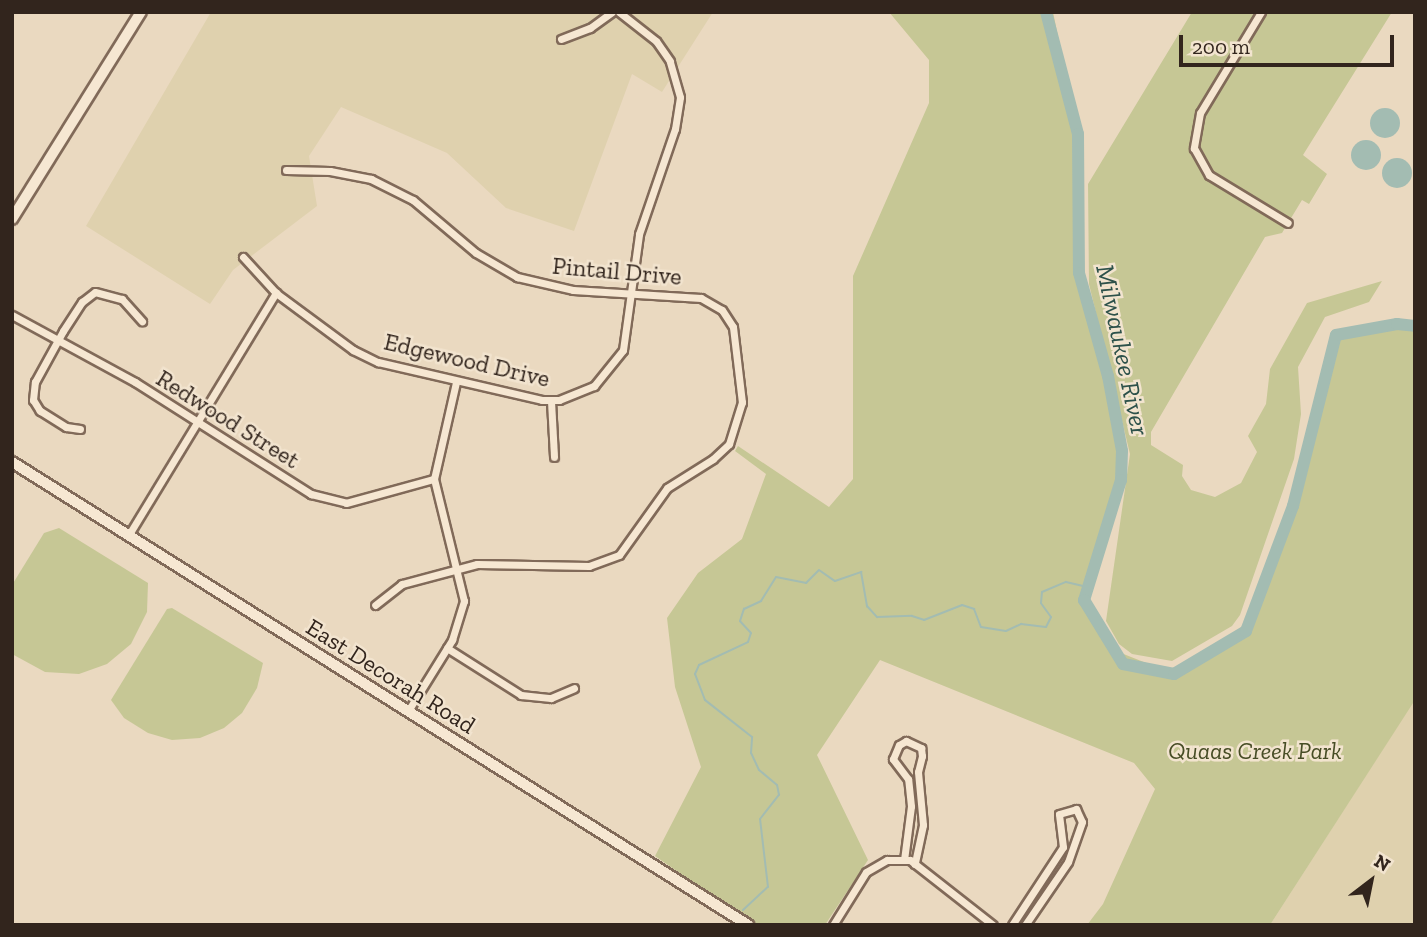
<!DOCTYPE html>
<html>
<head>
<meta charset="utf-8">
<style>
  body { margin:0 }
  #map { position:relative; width:1427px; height:937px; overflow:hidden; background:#ead9c0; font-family:"Zilla Slab",serif }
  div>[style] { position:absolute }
  .farmland>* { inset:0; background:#dfd1ae }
  .green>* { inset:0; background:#c6c795 }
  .water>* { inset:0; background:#a3bcb2 }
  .round { border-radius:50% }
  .stream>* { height:2px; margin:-1px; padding:0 1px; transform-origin:1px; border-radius:1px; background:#a3bcb2 }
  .river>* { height:12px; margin:-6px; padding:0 6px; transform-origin:6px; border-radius:6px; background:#a3bcb2 }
  .roads { filter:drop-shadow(2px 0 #816a59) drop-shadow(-2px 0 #816a59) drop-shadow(0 2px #816a59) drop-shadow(0 -2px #816a59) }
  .street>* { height:7px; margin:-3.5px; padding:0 3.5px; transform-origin:3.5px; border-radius:3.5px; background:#f6e7d2 }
  .secondary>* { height:10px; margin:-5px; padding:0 5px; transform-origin:5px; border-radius:5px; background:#f6e7d2 }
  span { translate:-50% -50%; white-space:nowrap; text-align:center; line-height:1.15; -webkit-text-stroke:5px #f2e4cf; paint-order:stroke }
  .street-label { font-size:24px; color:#32251d }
  .park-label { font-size:24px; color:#474d25; font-style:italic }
  .water-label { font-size:26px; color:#2d514a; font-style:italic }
  .frame { position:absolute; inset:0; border:14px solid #32251d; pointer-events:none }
  .north { position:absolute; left:1336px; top:846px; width:70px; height:70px; -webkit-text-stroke:5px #f2e4cf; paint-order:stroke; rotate:32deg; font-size:19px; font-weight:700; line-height:28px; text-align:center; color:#32251d }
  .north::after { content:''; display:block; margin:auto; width:24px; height:32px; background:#32251d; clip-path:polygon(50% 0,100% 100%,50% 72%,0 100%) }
  .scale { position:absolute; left:1179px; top:35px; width:215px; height:32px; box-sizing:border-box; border:4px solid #32251d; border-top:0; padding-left:9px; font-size:21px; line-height:24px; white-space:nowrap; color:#32251d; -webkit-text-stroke:5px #f2e4cf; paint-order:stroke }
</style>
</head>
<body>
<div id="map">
  <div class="farmland">
    <i style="clip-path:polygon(211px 12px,713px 12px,662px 92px,632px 74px,574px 231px,506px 208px,447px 153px,341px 107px,309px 156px,317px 206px,233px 270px,210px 304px,86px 226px)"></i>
    <i style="clip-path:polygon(1415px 699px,1415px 925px,1270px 925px)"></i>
  </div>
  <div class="green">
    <i style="clip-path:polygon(889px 12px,1053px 12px,1078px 134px,1079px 274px,1108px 376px,1122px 451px,1121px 480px,1084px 600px,1121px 653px,1174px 674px,1246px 631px,1293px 506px,1336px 335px,1397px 324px,1415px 326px,1415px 700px,1270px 925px,1087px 925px,1103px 904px,1155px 789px,1134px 763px,880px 660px,817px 755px,868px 860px,825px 925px,754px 925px,655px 856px,701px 767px,675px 687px,667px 618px,698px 573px,742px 539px,766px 474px,735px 451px,738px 446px,829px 507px,853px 479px,853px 276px,929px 103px,929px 60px)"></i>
    <i style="clip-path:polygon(1192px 12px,1392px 12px,1303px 155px,1327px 174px,1309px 204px,1302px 200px,1282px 233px,1265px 237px,1151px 432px,1151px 445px,1183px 465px,1182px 476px,1191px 490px,1215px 497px,1241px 483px,1257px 452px,1248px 436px,1266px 404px,1270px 369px,1307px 303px,1382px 281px,1369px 302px,1325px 317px,1298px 367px,1301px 414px,1294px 459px,1240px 615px,1232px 626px,1172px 661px,1132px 654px,1119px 644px,1106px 621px,1130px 454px,1089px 284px,1088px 184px)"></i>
    <i style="clip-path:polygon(59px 528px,148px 583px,147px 612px,131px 644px,107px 664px,79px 674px,45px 672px,12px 654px,12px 585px,44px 533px)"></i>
    <i style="clip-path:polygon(172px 608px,263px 663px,257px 688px,242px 713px,224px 728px,200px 738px,172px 740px,148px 733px,124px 718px,111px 700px,167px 609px)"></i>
  </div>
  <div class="water">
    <i class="round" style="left:1370px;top:108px;width:30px;height:30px"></i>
    <i class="round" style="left:1351px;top:140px;width:30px;height:30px"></i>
    <i class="round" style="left:1382px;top:158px;width:30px;height:30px"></i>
  </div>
  <div class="stream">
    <i style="left:743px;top:910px;width:34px;rotate:-43deg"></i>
    <i style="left:768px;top:887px;width:68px;rotate:-96.7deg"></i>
    <i style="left:760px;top:819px;width:31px;rotate:-52deg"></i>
    <i style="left:779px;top:795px;width:10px;rotate:-101deg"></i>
    <i style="left:777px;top:785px;width:23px;rotate:-140deg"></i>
    <i style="left:759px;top:770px;width:19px;rotate:-115deg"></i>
    <i style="left:751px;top:753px;width:16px;rotate:-86deg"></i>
    <i style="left:752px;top:737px;width:60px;rotate:-141.8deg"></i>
    <i style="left:705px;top:700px;width:28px;rotate:-111deg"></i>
    <i style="left:695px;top:674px;width:10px;rotate:-66deg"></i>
    <i style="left:699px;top:665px;width:54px;rotate:-25.1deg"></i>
    <i style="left:748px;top:642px;width:9px;rotate:-72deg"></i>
    <i style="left:751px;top:633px;width:16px;rotate:-133deg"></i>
    <i style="left:740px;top:621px;width:13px;rotate:-72deg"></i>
    <i style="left:744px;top:609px;width:19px;rotate:-25deg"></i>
    <i style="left:761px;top:601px;width:28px;rotate:-58deg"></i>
    <i style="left:776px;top:577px;width:31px;rotate:11deg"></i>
    <i style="left:806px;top:583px;width:18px;rotate:-45deg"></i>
    <i style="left:819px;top:570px;width:19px;rotate:35deg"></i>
    <i style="left:835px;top:581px;width:28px;rotate:-19deg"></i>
    <i style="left:861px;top:572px;width:35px;rotate:80deg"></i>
    <i style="left:867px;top:606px;width:15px;rotate:48deg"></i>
    <i style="left:877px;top:617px;width:35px;rotate:-2deg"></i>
    <i style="left:912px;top:616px;width:13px;rotate:18deg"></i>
    <i style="left:924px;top:620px;width:41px;rotate:-21.5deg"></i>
    <i style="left:962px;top:605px;width:13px;rotate:18deg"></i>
    <i style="left:974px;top:609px;width:19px;rotate:69deg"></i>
    <i style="left:981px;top:627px;width:25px;rotate:9deg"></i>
    <i style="left:1006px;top:631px;width:17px;rotate:-25deg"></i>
    <i style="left:1021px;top:624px;width:25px;rotate:7deg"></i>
    <i style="left:1046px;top:627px;width:11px;rotate:-63deg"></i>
    <i style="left:1051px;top:617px;width:17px;rotate:-126deg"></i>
    <i style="left:1041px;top:603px;width:11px;rotate:-85deg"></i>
    <i style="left:1042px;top:592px;width:26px;rotate:-23deg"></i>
    <i style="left:1066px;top:582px;width:23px;rotate:13deg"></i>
    <i style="left:718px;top:925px;width:8px"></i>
    <i style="left:730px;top:925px;width:3px;rotate:-18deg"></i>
  </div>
  <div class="river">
    <i style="left:1046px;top:12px;width:126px;rotate:75.3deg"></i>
    <i style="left:1078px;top:134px;width:139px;rotate:89.6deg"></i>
    <i style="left:1079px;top:273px;width:107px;rotate:74.3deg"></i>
    <i style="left:1108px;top:376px;width:76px;rotate:79.4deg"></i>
    <i style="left:1122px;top:451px;width:29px;rotate:92deg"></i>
    <i style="left:1121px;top:480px;width:126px;rotate:107.1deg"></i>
    <i style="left:1084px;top:600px;width:75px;rotate:58.6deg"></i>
    <i style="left:1123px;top:664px;width:52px;rotate:11.1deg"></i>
    <i style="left:1174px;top:674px;width:84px;rotate:-30.8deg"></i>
    <i style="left:1246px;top:631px;width:134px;rotate:-69.4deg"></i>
    <i style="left:1293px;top:506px;width:176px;rotate:-75.9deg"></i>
    <i style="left:1336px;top:335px;width:62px;rotate:-10.2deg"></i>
    <i style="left:1397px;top:324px;width:18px;rotate:6deg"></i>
  </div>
  <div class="roads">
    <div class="street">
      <i style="left:1261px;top:12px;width:118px;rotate:121.1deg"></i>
      <i style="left:1200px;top:113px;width:36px;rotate:100deg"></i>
      <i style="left:1194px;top:148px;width:31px;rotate:61deg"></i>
      <i style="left:1209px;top:175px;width:92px;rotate:31.3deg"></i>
      <i style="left:561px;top:39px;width:31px;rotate:-21deg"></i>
      <i style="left:590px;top:28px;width:27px;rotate:-36deg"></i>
      <i style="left:286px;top:170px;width:44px;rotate:1.3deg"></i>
      <i style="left:330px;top:171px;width:42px;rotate:11deg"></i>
      <i style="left:371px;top:179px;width:47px;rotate:26.6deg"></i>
      <i style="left:413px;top:200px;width:82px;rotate:40.1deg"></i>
      <i style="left:476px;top:253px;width:48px;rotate:30.3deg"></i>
      <i style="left:517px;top:277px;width:57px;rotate:13.1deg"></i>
      <i style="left:573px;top:290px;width:128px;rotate:3.6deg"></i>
      <i style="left:701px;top:298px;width:24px;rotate:30deg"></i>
      <i style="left:722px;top:310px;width:20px;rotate:57deg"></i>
      <i style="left:733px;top:327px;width:76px;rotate:83.2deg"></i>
      <i style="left:742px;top:402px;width:44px;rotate:107.2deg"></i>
      <i style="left:729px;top:444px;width:22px;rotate:137deg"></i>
      <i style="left:713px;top:459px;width:54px;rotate:147.8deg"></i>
      <i style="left:667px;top:488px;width:82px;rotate:125.6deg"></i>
      <i style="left:619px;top:555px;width:32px;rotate:160deg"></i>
      <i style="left:589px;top:566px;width:112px;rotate:-179deg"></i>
      <i style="left:477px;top:564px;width:78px;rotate:165.1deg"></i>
      <i style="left:402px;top:584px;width:34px;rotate:142deg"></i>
      <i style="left:243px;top:257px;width:49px;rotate:47.5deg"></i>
      <i style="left:276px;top:293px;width:96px;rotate:36.5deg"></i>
      <i style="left:353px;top:350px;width:28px;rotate:26deg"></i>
      <i style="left:378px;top:362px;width:168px;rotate:13deg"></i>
      <i style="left:542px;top:400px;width:17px"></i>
      <i style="left:559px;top:400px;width:38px;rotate:-22deg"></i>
      <i style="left:594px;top:386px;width:46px;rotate:-51.1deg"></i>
      <i style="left:623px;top:350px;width:117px;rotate:-82.1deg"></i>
      <i style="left:639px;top:234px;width:111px;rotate:-71.1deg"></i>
      <i style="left:675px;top:129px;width:32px;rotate:-81deg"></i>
      <i style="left:680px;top:97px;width:37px;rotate:-106deg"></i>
      <i style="left:670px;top:61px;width:24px;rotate:-125deg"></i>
      <i style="left:656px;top:41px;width:47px;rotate:-141.9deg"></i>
      <i style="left:12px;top:315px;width:140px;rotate:28.6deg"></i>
      <i style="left:135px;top:382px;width:209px;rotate:32.5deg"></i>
      <i style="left:311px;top:494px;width:36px;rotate:14deg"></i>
      <i style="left:346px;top:503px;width:91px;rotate:-15.3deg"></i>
      <i style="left:551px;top:401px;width:56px;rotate:86.9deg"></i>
      <i style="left:80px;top:429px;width:14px;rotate:-172deg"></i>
      <i style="left:66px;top:427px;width:31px;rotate:-148deg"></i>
      <i style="left:40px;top:411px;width:13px;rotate:-122deg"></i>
      <i style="left:33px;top:400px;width:18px;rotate:-84deg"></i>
      <i style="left:35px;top:382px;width:58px;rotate:-61.2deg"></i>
      <i style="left:63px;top:331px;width:35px;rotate:-57deg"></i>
      <i style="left:82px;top:302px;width:16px;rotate:-38deg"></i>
      <i style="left:95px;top:292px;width:28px;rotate:15deg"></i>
      <i style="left:122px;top:299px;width:30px;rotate:48deg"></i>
      <i style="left:128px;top:536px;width:285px;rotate:-58.7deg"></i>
      <i style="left:447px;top:648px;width:88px;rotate:32.4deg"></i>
      <i style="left:521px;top:695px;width:30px;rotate:6deg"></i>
      <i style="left:551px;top:698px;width:25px;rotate:-23deg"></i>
      <i style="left:408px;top:711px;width:84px;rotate:-58.2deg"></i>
      <i style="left:452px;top:640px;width:41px;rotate:-72.9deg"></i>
      <i style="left:464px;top:601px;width:126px;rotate:-103.8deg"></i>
      <i style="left:434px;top:479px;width:99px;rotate:-77.2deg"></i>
      <i style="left:904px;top:860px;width:54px;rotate:-82.6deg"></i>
      <i style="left:911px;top:806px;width:27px;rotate:-96deg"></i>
      <i style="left:908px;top:779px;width:25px;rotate:-127deg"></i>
      <i style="left:893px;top:759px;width:15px;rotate:-67deg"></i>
      <i style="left:899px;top:745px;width:8px;rotate:-30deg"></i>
      <i style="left:906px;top:741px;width:17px;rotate:25deg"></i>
      <i style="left:921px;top:748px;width:8px;rotate:83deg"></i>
      <i style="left:922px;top:756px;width:16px;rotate:104deg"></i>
      <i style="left:918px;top:772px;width:53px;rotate:84.6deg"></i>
      <i style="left:923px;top:825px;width:40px;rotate:102deg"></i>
      <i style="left:833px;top:925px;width:62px;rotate:-58.1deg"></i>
      <i style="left:866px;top:872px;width:24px;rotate:-30deg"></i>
      <i style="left:887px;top:860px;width:23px"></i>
      <i style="left:910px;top:860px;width:105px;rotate:38.1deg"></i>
      <i style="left:1012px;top:925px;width:93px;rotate:-56.8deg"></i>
      <i style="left:1063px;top:847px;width:33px;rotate:-97deg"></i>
      <i style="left:1059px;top:814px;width:18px;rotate:-16deg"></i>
      <i style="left:1076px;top:809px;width:14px;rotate:65deg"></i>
      <i style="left:1082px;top:822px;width:42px;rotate:109.3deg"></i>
      <i style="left:1068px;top:862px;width:76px;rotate:124.3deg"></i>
    </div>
    <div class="secondary">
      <i style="left:12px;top:219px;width:244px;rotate:-58.1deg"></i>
      <i style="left:12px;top:462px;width:870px;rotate:32.17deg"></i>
    </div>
  </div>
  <div class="street-label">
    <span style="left:617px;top:271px;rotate:5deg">Pintail Drive</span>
    <span style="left:467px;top:360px;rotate:13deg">Edgewood Drive</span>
    <span style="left:228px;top:419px;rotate:32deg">Redwood Street</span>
    <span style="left:391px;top:676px;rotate:32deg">East Decorah Road</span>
  </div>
  <div class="park-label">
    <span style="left:1255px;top:751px">Quaas Creek Park</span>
  </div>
  <div class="water-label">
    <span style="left:1122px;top:350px;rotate:78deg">Milwaukee River</span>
  </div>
  <div class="frame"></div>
  <div class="north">N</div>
  <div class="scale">200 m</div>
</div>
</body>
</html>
